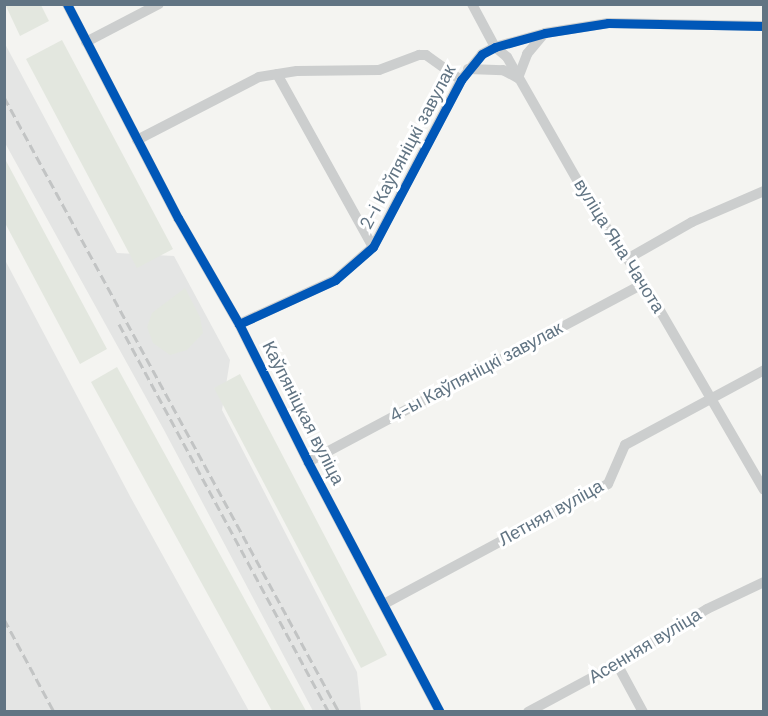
<!DOCTYPE html>
<html>
<head>
<meta charset="utf-8">
<style>
  body { margin:0 }
  #map { position:relative; width:768px; height:716px; overflow:hidden; background:#f4f4f1; font-family:"DM Sans",sans-serif }
  div>[style] { position:absolute }
  .built>* { inset:0; background:#e4e5e4 }
  .green>* { inset:0; background:#e3e7df }
  .street>* { height:10px; margin:-5px; padding:0 5px; transform-origin:5px; border-radius:5px; background:#cccece }
  .rail>* { height:3px; margin-top:-1.5px; transform-origin:0; background:repeating-linear-gradient(90deg,#c2c4c4 0 9px,transparent 0 13.5px) }
  .cycleway>* { height:9px; margin:-4.5px; padding:0 4.5px; transform-origin:4.5px; border-radius:4.5px; background:#0057b8 }
  span { translate:-50% -50%; white-space:nowrap; text-align:center; line-height:1.15; -webkit-text-stroke:6px #fff; paint-order:stroke }
  .street-label { font-size:18px; color:#617483 }
  .frame { position:absolute; inset:0; border:6px solid #617483; pointer-events:none }
</style>
</head>
<body>
<div id="map">
  <div class="built">
    <i style="clip-path:polygon(4px 42px,117px 253px,174px 256px,230px 360px,222px 410px,357px 672px,361px 711px,313px 711px,164px 430px,5px 143px)"></i>
    <i style="clip-path:polygon(5px 260px,131px 498px,249px 711px,5px 711px)"></i>
  </div>
  <div class="green">
    <i style="clip-path:polygon(5px 4px,41px 5px,49px 21px,20px 36px)"></i>
    <i style="clip-path:polygon(62px 40px,173px 249px,137px 268px,26px 59px)"></i>
    <i style="clip-path:polygon(5px 159px,107px 349px,80px 364px,5px 223px)"></i>
    <i style="clip-path:polygon(185px 288px,200px 317px,203px 333px,187px 350px,170px 355px,153px 343px,147px 327px,152px 313px)"></i>
    <i style="clip-path:polygon(117px 367px,306px 711px,272px 711px,91px 382px)"></i>
    <i style="clip-path:polygon(240px 374px,387px 655px,361px 668px,214px 388px)"></i>
  </div>
  <div class="street">
    <i style="left:67px;top:4px;width:241px;rotate:62.6deg"></i>
    <i style="left:178px;top:218px;width:122px;rotate:60.1deg"></i>
    <i style="left:239px;top:324px;width:154px;rotate:63.4deg"></i>
    <i style="left:308px;top:462px;width:283px;rotate:62.2deg"></i>
    <i style="left:472px;top:4px;width:49px;rotate:61.9deg"></i>
    <i style="left:495px;top:47px;width:16px;rotate:40deg"></i>
    <i style="left:507px;top:57px;width:172px;rotate:60.3deg"></i>
    <i style="left:592px;top:206px;width:93px;rotate:56deg"></i>
    <i style="left:644px;top:283px;width:239px;rotate:59.9deg"></i>
    <i style="left:86px;top:42px;width:82px;rotate:-27.5deg"></i>
    <i style="left:468px;top:69px;width:35px;rotate:2deg"></i>
    <i style="left:503px;top:70px;width:17px;rotate:28deg"></i>
    <i style="left:518px;top:78px;width:26px;rotate:-69deg"></i>
    <i style="left:527px;top:54px;width:25px;rotate:-50deg"></i>
    <i style="left:277px;top:74px;width:198px;rotate:61deg"></i>
    <i style="left:137px;top:140px;width:137px;rotate:-27.3deg"></i>
    <i style="left:259px;top:77px;width:38px;rotate:-9deg"></i>
    <i style="left:297px;top:71px;width:82px;rotate:-0.7deg"></i>
    <i style="left:379px;top:70px;width:43px;rotate:-20.6deg"></i>
    <i style="left:419px;top:55px;width:7px"></i>
    <i style="left:426px;top:55px;width:43px;rotate:35.5deg"></i>
    <i style="left:627px;top:259px;width:75px;rotate:-29.6deg"></i>
    <i style="left:692px;top:222px;width:78px;rotate:-23.3deg"></i>
    <i style="left:239px;top:324px;width:106px;rotate:-24.6deg"></i>
    <i style="left:335px;top:280px;width:50px;rotate:-41deg"></i>
    <i style="left:373px;top:247px;width:189px;rotate:-62.2deg"></i>
    <i style="left:461px;top:80px;width:33px;rotate:-51deg"></i>
    <i style="left:482px;top:54px;width:15px;rotate:-28deg"></i>
    <i style="left:495px;top:47px;width:52px;rotate:-15.6deg"></i>
    <i style="left:545px;top:33px;width:64px;rotate:-9deg"></i>
    <i style="left:608px;top:23px;width:156px;rotate:1.1deg"></i>
    <i style="left:308px;top:462px;width:381px;rotate:-28deg"></i>
    <i style="left:384px;top:604px;width:254px;rotate:-28.2deg"></i>
    <i style="left:608px;top:484px;width:43px;rotate:-66.4deg"></i>
    <i style="left:625px;top:445px;width:158px;rotate:-28.3deg"></i>
    <i style="left:617px;top:664px;width:55px;rotate:61.6deg"></i>
    <i style="left:528px;top:712px;width:101px;rotate:-28.3deg"></i>
    <i style="left:617px;top:664px;width:105px;rotate:-31.4deg"></i>
    <i style="left:707px;top:609px;width:63px;rotate:-25.3deg"></i>
  </div>
  <div class="rail">
    <i style="left:4px;top:97px;width:700px;rotate:61.42deg"></i>
    <i style="left:119px;top:324px;width:441px;rotate:61.6deg"></i>
    <i style="left:4px;top:619px;width:106px;rotate:61.7deg"></i>
  </div>
  <div class="cycleway">
    <i style="left:67px;top:4px;width:241px;rotate:62.6deg"></i>
    <i style="left:178px;top:218px;width:122px;rotate:60.1deg"></i>
    <i style="left:239px;top:324px;width:154px;rotate:63.4deg"></i>
    <i style="left:308px;top:462px;width:283px;rotate:62.2deg"></i>
    <i style="left:239px;top:324px;width:106px;rotate:-24.6deg"></i>
    <i style="left:335px;top:280px;width:50px;rotate:-41deg"></i>
    <i style="left:373px;top:247px;width:189px;rotate:-62.2deg"></i>
    <i style="left:461px;top:80px;width:33px;rotate:-51deg"></i>
    <i style="left:482px;top:54px;width:15px;rotate:-28deg"></i>
    <i style="left:495px;top:47px;width:52px;rotate:-15.6deg"></i>
    <i style="left:545px;top:33px;width:64px;rotate:-9deg"></i>
    <i style="left:608px;top:23px;width:156px;rotate:1.1deg"></i>
  </div>
  <div class="street-label">
    <span style="left:408px;top:147px;rotate:-62deg">2-і Каўпяніцкі завулак</span>
    <span style="left:619px;top:246px;rotate:58deg">вуліца Яна Чачота</span>
    <span style="left:476px;top:372px;rotate:-28deg">4-ы Каўпяніцкі завулак</span>
    <span style="left:303px;top:413px;rotate:63deg">Каўпяніцкая вуліца</span>
    <span style="left:551px;top:513px;rotate:-29deg">Летняя вуліца</span>
    <span style="left:645px;top:646px;rotate:-31deg">Асенняя вуліца</span>
  </div>
  <div class="frame"></div>
</div>
</body>
</html>
